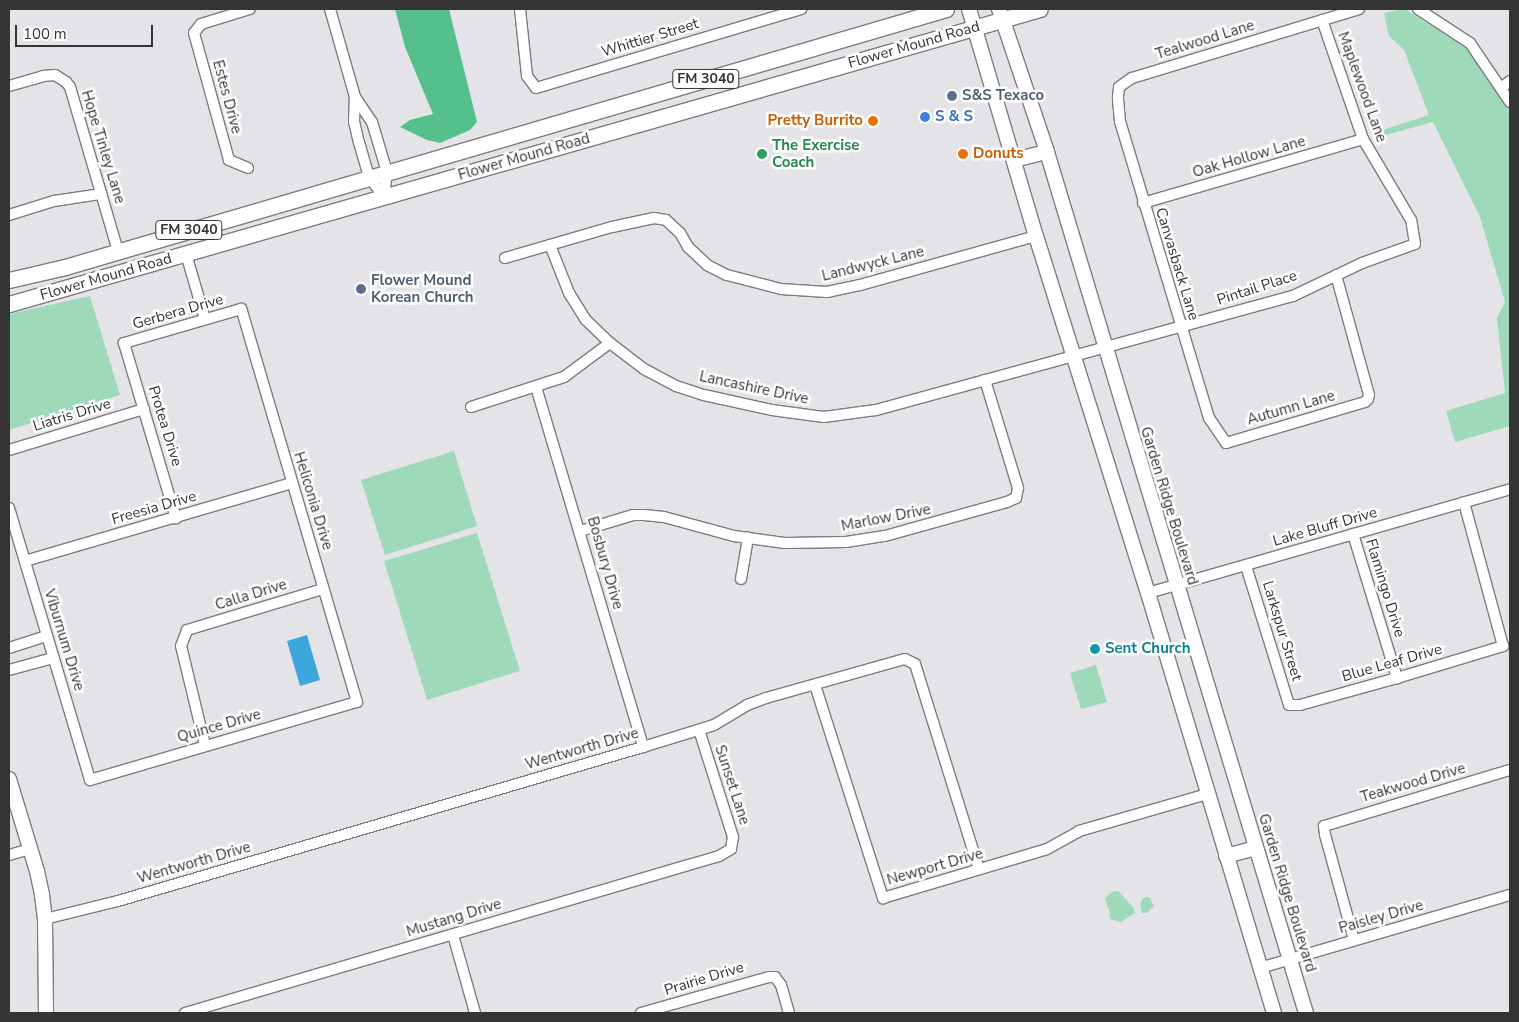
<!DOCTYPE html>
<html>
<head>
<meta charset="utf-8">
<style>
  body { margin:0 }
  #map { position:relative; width:1519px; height:1022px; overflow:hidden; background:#e4e4e8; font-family:"Nunito Sans",sans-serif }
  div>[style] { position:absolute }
  .green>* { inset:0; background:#9edab9 }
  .forest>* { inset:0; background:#56c08d }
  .water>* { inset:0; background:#3da6dc }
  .roads { filter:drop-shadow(1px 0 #7c7b7f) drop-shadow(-1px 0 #7c7b7f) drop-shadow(0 1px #7c7b7f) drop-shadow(0 -1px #7c7b7f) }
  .street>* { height:10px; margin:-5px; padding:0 5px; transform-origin:5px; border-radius:5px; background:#fff }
  .secondary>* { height:14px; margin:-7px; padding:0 7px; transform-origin:7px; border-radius:7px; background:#fff }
  .primary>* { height:15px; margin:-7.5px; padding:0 7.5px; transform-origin:7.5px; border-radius:7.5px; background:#fff }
  .dots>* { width:14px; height:14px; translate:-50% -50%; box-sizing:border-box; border:2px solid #fff; border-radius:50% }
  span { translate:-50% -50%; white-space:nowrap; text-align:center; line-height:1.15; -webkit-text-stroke:5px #fff; paint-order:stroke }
  .shield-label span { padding:1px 4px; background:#fff; border:1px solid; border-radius:4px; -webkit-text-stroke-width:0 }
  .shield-label { font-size:14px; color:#343435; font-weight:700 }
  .street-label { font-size:15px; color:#343435 }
  .service-label { font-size:15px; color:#4e5e75; font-weight:700 }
  .left { translate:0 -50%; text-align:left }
  .shop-label { font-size:15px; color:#366cbe; font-weight:700 }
  .food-label { font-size:15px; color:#c56008; font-weight:700 }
  .right { translate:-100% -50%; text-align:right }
  .leisure-label { font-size:15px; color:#27864d; font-weight:700 }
  .culture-label { font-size:15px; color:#0d838f; font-weight:700 }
  .frame { position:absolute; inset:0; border:10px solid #343435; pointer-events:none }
  .scale { position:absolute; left:15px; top:25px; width:138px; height:22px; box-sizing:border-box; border:2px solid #343435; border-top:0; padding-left:6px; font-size:15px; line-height:18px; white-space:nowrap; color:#343435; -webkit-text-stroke:4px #fff; paint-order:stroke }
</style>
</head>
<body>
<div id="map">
  <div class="green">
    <i style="clip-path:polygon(1405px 9px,1466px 48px,1483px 68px,1510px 109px,1510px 426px,1455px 442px,1446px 411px,1505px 393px,1497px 318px,1505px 302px,1480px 217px,1433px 122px,1375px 138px,1373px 133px,1429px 115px,1404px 50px,1389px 36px,1384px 13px)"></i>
    <i style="clip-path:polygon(90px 296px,120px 395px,9px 430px,9px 314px)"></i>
    <i style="clip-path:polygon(454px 451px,477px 526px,385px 555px,361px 480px)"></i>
    <i style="clip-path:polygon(477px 533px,520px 671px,427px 700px,384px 561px)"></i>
    <i style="clip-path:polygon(1096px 665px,1107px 702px,1081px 709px,1070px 673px)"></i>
    <i style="clip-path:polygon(1114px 891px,1118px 891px,1133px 907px,1135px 913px,1121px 922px,1110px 919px,1109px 910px,1105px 898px)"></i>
    <i style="clip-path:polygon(1146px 897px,1150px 898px,1154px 906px,1147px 913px,1142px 913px,1140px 905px,1143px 898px)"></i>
  </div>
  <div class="forest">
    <i style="clip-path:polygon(395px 9px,449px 9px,477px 122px,470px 130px,440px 143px,427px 140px,400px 127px,410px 120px,433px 114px,405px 47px)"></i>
  </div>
  <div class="water">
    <i style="clip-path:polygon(307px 635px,320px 680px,300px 686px,287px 641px)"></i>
  </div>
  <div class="roads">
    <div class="street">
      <i style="left:330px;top:9px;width:91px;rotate:74.1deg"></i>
      <i style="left:355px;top:97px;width:30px;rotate:56deg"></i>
      <i style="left:372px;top:122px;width:52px;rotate:73.3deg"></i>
      <i style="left:387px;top:172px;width:25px;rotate:97deg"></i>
      <i style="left:384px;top:197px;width:25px;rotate:-127deg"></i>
      <i style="left:369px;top:177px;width:35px;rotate:-106deg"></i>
      <i style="left:359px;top:143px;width:22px;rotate:-103deg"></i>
      <i style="left:354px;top:122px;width:25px;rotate:-88deg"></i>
      <i style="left:520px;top:9px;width:67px;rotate:84deg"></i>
      <i style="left:527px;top:76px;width:15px;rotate:53deg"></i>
      <i style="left:536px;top:88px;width:277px;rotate:-16.6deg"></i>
      <i style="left:1418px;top:9px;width:62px;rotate:33.2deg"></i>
      <i style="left:1470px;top:43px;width:71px;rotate:55.9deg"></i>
      <i style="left:9px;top:86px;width:35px;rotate:-16deg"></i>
      <i style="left:43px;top:76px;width:12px;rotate:-5deg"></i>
      <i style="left:55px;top:75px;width:13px;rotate:32deg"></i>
      <i style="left:66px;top:82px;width:6px;rotate:51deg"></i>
      <i style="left:70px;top:87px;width:171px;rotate:73.7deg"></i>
      <i style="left:1501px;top:88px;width:11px;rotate:-38deg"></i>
      <i style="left:248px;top:168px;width:21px;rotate:-157deg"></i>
      <i style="left:229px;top:160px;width:132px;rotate:-105.4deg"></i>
      <i style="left:194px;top:33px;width:11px;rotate:-52deg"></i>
      <i style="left:201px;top:24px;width:51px;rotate:-17deg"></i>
      <i style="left:1143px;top:203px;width:229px;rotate:-16.2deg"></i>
      <i style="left:9px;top:215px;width:47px;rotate:-17.3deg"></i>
      <i style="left:54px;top:201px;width:48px;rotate:-8.5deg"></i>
      <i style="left:550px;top:245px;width:52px;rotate:68.4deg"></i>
      <i style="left:569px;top:293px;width:32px;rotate:58deg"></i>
      <i style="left:586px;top:320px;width:33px;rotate:44deg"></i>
      <i style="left:610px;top:343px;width:43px;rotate:37.4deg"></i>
      <i style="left:644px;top:369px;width:36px;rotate:28deg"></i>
      <i style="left:676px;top:386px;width:29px;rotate:18deg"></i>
      <i style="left:704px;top:395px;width:70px;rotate:12.4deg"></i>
      <i style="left:772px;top:410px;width:52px;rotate:7.7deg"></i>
      <i style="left:824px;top:417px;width:52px;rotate:-7.7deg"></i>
      <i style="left:876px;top:410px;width:432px;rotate:-15.3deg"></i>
      <i style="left:1293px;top:296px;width:76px;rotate:-25.6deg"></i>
      <i style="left:1362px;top:263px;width:56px;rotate:-19.7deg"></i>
      <i style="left:1415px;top:244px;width:24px;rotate:-99deg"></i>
      <i style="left:1411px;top:220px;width:94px;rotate:-120.7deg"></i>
      <i style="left:1363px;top:139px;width:126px;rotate:-109deg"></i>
      <i style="left:186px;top:254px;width:68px;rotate:73.7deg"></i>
      <i style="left:505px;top:258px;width:111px;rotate:-16.2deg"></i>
      <i style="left:612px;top:227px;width:43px;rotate:-12.1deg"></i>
      <i style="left:654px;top:218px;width:12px;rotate:9deg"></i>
      <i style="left:666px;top:220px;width:19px;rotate:43deg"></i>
      <i style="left:680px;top:233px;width:16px;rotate:60deg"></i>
      <i style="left:688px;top:247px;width:26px;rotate:43deg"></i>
      <i style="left:707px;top:265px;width:22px;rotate:27deg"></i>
      <i style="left:727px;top:275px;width:56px;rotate:14.5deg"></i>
      <i style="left:781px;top:289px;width:46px;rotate:3.7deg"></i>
      <i style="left:827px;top:292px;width:34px;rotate:-12deg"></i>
      <i style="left:860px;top:285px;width:183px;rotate:-15.6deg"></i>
      <i style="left:1336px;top:275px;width:124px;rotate:74.6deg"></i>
      <i style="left:1369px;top:395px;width:4px;rotate:104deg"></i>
      <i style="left:1368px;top:399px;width:4px;rotate:135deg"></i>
      <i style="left:1365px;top:402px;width:145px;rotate:163.6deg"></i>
      <i style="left:1226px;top:443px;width:30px;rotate:-124deg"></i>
      <i style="left:1209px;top:418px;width:309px;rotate:-106.7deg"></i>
      <i style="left:1120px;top:122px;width:25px;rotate:-95deg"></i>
      <i style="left:1118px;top:97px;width:10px;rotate:-84deg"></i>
      <i style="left:1119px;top:87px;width:16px;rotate:-35deg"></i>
      <i style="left:1132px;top:78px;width:237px;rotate:-16.9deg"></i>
      <i style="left:536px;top:387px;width:376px;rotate:73.4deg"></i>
      <i style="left:471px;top:407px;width:98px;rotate:-17.9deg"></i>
      <i style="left:564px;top:377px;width:57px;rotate:-36.5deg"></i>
      <i style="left:9px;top:450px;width:141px;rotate:-16.9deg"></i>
      <i style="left:9px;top:508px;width:284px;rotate:73.4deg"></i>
      <i style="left:90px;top:780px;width:278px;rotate:-16.3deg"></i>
      <i style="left:357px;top:702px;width:410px;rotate:-106.4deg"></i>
      <i style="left:241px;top:309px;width:122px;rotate:163.8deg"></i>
      <i style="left:124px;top:343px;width:183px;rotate:73.5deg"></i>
      <i style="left:580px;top:531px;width:55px;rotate:-16.8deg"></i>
      <i style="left:633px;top:515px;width:11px"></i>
      <i style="left:644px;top:515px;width:20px;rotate:6deg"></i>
      <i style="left:664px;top:517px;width:73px;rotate:15.2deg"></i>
      <i style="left:734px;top:536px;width:51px;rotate:7.8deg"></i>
      <i style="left:785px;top:543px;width:61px;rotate:-0.9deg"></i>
      <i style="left:846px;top:542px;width:39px;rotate:-9deg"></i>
      <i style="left:885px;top:536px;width:127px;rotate:-15.6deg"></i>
      <i style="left:1007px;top:502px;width:10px;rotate:-24deg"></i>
      <i style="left:1016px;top:498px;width:10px;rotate:-79deg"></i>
      <i style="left:1018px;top:488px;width:113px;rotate:-107deg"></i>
      <i style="left:1353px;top:534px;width:151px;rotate:73deg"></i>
      <i style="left:25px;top:561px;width:277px;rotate:-16.3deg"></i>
      <i style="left:1246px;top:566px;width:145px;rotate:72.8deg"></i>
      <i style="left:1289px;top:705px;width:11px"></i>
      <i style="left:1300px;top:705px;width:101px;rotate:-15.6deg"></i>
      <i style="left:1397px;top:678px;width:111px;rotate:-16.8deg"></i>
      <i style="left:1503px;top:646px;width:149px;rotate:-105.2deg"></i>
      <i style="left:741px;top:579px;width:42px;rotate:-80.3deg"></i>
      <i style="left:1148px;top:593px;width:377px;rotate:-16deg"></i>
      <i style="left:9px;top:648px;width:40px;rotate:-18deg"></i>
      <i style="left:9px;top:670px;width:46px;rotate:-15.3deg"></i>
      <i style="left:815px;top:685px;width:224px;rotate:72.3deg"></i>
      <i style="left:883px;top:898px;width:171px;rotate:-16.6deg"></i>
      <i style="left:1047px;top:849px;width:37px;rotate:-29deg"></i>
      <i style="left:1079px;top:831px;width:133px;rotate:-16.1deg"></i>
      <i style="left:205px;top:745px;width:102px;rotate:-103.6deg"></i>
      <i style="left:181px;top:646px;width:17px;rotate:-69deg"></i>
      <i style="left:187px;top:630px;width:142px;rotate:-16.8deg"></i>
      <i style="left:9px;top:855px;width:22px;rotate:-16deg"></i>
      <i style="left:45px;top:919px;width:75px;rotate:-13.9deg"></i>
      <i style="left:118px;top:901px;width:547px;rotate:-16.35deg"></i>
      <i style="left:643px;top:747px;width:74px;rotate:-17.2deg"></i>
      <i style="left:714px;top:725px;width:39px;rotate:-31deg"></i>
      <i style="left:747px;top:705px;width:20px;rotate:-20deg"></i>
      <i style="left:766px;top:698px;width:144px;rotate:-15.7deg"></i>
      <i style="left:905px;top:659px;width:11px;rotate:27deg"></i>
      <i style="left:915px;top:664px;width:215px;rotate:72.7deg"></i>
      <i style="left:453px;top:935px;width:81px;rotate:74.2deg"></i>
      <i style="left:1354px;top:940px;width:109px;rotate:-105.4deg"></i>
      <i style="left:1325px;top:835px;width:9px;rotate:-96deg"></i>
      <i style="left:1324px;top:826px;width:194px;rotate:-16.8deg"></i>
      <i style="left:1260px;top:968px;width:260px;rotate:-16.3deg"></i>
      <i style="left:185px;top:1013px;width:557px;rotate:-16.38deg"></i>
      <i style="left:719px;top:856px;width:14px;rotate:-30deg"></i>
      <i style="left:731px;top:849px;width:12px;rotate:-81deg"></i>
      <i style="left:733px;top:837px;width:112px;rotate:-107.6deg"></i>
      <i style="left:641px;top:1013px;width:133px;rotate:-15.7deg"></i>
      <i style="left:769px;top:977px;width:6px"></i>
      <i style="left:775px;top:977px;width:10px;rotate:53deg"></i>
      <i style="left:781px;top:985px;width:29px;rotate:74deg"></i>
    </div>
    <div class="secondary">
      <i style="left:969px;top:9px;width:237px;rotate:73.6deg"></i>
      <i style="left:1036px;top:236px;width:374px;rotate:72.6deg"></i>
      <i style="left:1148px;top:593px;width:438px;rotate:73.3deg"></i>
      <i style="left:999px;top:9px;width:151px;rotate:71.4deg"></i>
      <i style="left:1047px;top:152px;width:899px;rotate:73.26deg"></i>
      <i style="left:1014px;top:160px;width:34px;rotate:-14deg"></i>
      <i style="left:9px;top:779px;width:96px;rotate:73.1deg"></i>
      <i style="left:37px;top:871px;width:25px;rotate:78deg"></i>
      <i style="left:42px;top:895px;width:24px;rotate:83deg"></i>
      <i style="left:45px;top:919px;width:94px;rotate:89.4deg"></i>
      <i style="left:1226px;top:856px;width:31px;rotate:-15deg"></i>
    </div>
    <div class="primary">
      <i style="left:9px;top:280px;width:57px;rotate:-13.1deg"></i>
      <i style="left:65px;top:267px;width:918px;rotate:-16.32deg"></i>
      <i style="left:9px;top:304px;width:1072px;rotate:-15.97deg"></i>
    </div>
  </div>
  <div class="dots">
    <i style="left:952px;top:96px;background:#5c6f8a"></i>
    <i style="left:925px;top:117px;background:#3f7fe0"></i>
    <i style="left:873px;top:121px;background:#e8710a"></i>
    <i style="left:762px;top:154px;background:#2e9e5b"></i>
    <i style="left:963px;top:154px;background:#e8710a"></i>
    <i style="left:361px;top:289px;background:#5c6f8a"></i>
    <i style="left:1095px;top:649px;background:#0f9aa8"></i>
  </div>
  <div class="shield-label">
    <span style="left:706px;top:79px">FM 3040</span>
    <span style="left:189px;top:230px">FM 3040</span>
  </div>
  <div class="street-label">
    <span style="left:650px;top:38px;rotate:-17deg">Whittier Street</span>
    <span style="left:1205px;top:40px;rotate:-17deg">Tealwood Lane</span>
    <span style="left:914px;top:45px;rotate:-16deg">Flower Mound Road</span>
    <span style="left:1362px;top:87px;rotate:70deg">Maplewood Lane</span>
    <span style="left:227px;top:97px;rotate:75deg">Estes Drive</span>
    <span style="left:103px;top:147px;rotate:73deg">Hope Tinley Lane</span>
    <span style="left:524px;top:157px;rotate:-16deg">Flower Mound Road</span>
    <span style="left:1249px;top:157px;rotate:-16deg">Oak Hollow Lane</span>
    <span style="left:873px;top:264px;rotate:-14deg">Landwyck Lane</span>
    <span style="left:1177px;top:264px;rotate:73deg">Canvasback Lane</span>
    <span style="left:106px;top:277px;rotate:-16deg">Flower Mound Road</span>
    <span style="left:1257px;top:288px;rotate:-18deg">Pintail Place</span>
    <span style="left:178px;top:312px;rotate:-16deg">Gerbera Drive</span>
    <span style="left:754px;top:388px;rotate:12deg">Lancashire Drive</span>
    <span style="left:1291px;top:408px;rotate:-16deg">Autumn Lane</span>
    <span style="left:72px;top:415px;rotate:-17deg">Liatris Drive</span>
    <span style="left:165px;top:426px;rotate:73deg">Protea Drive</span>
    <span style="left:313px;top:501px;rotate:73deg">Heliconia Drive</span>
    <span style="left:1169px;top:506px;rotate:73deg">Garden Ridge Boulevard</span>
    <span style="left:154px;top:508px;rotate:-16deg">Freesia Drive</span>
    <span style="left:886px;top:518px;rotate:-11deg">Marlow Drive</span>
    <span style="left:1325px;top:527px;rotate:-16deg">Lake Bluff Drive</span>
    <span style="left:605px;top:563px;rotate:74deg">Bosbury Drive</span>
    <span style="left:1385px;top:588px;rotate:73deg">Flamingo Drive</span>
    <span style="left:251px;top:595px;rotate:-17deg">Calla Drive</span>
    <span style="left:1282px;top:631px;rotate:73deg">Larkspur Street</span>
    <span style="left:64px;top:640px;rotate:73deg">Viburnum Drive</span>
    <span style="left:1392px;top:663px;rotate:-16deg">Blue Leaf Drive</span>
    <span style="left:219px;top:726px;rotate:-16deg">Quince Drive</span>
    <span style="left:582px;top:749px;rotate:-16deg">Wentworth Drive</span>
    <span style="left:1413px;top:783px;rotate:-16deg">Teakwood Drive</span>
    <span style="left:732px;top:785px;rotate:72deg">Sunset Lane</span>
    <span style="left:194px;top:863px;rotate:-16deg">Wentworth Drive</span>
    <span style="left:935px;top:867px;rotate:-16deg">Newport Drive</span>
    <span style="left:1287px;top:893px;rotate:73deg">Garden Ridge Boulevard</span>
    <span style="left:1381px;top:917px;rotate:-16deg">Paisley Drive</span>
    <span style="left:454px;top:918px;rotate:-17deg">Mustang Drive</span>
    <span style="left:704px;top:979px;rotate:-17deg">Prairie Drive</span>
  </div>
  <div class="service-label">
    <span class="left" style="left:962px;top:96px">S&amp;S Texaco</span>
    <span class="left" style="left:371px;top:289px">Flower Mound<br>Korean Church</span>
  </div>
  <div class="shop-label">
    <span class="left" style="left:935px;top:117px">S &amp; S</span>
  </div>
  <div class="food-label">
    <span class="right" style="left:863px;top:121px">Pretty Burrito</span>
    <span class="left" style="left:973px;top:154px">Donuts</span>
  </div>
  <div class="leisure-label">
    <span class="left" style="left:772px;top:154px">The Exercise<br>Coach</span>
  </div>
  <div class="culture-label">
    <span class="left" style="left:1105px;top:649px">Sent Church</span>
  </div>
  <div class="frame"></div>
  <div class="scale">100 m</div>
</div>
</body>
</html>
